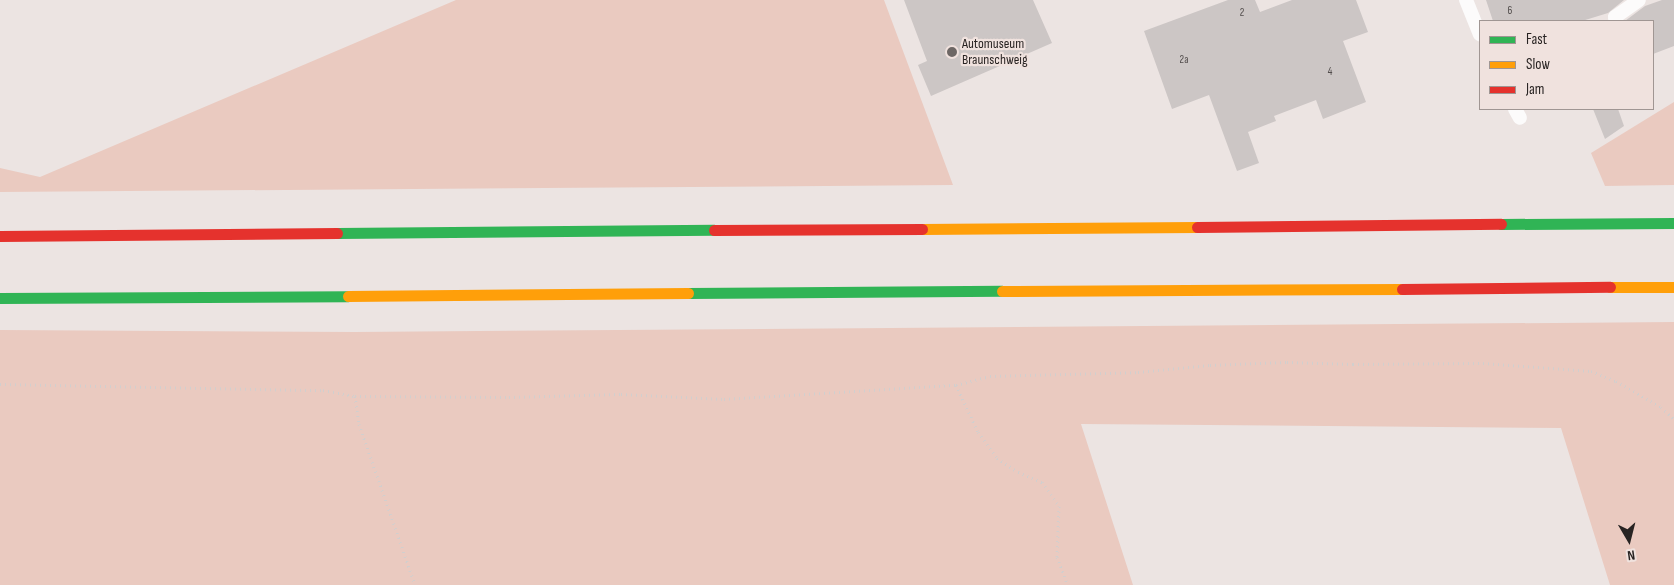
<!DOCTYPE html>
<html>
<head>
<meta charset="utf-8">
<style>
  body { margin:0 }
  #map { position:relative; width:1674px; height:585px; overflow:hidden; background:#ece4e2; font-family:"Sofia Sans Condensed",sans-serif }
  div>[style] { position:absolute }
  .green>* { inset:0; background:#eacac0 }
  .building>* { inset:0; background:#ccc6c5 }
  .path>* { height:3px; margin-top:-1.5px; transform-origin:0; background:repeating-linear-gradient(90deg,#d1cfce 0 1px,transparent 0 5px) }
  .lane>* { height:14px; margin:-7px; padding:0 7px; transform-origin:7px; border-radius:7px; background:#fcfbfb }
  .fast>* { height:11px; margin:-5.5px; padding:0 5.5px; transform-origin:5.5px; border-radius:5.5px; background:#30b455 }
  .slow>* { height:11px; margin:-5.5px; padding:0 5.5px; transform-origin:5.5px; border-radius:5.5px; background:#ff9f0a }
  .jam>* { height:11px; margin:-5.5px; padding:0 5.5px; transform-origin:5.5px; border-radius:5.5px; background:#e5322d }
  .dots>* { width:14px; height:14px; translate:-50% -50%; box-sizing:border-box; border:2px solid #f0e2de; border-radius:50% }
  span { translate:-50% -50%; white-space:nowrap; text-align:center; line-height:1.15; -webkit-text-stroke:4.5px #f0e2de; paint-order:stroke }
  .number-label { font-size:11px; color:#514c4b }
  .number-label span { -webkit-text-stroke-width:0 }
  .poi-label { font-size:14px; color:#282322 }
  .left { translate:0 -50%; text-align:left }
  .legend { position:absolute; left:1479px; top:20px; width:175px; height:90px; box-sizing:border-box; background:#f0e2de; border:1px solid #a09693; margin:0; padding:6px 9px; list-style:none; font-size:15px; color:#282322 }
  .legend li { display:flex; align-items:center; gap:10px; height:25px }
  .legend b { width:25px; border:1px solid #a09693 }
  .north { position:absolute; left:1604px; top:515px; width:50px; height:50px; -webkit-text-stroke:4px #f0e2de; paint-order:stroke; rotate:172deg; font-size:14px; font-weight:700; line-height:20px; text-align:center; color:#282322 }
  .north::after { content:''; display:block; margin:auto; width:18px; height:22px; background:#282322; clip-path:polygon(50% 0,100% 100%,50% 72%,0 100%) }
</style>
</head>
<body>
<div id="map">
  <div class="green">
    <i style="clip-path:polygon(456px 0,884px 0,953px 185px,0 192px,0 168px,40px 177px)"></i>
    <i style="clip-path:polygon(1674px 102px,1674px 185px,1605px 186px,1591px 153px)"></i>
    <i style="clip-path:polygon(1674px 322px,1674px 585px,1610px 585px,1561px 428px,1081px 424px,1133px 585px,0 585px,0 330px,355px 332px)"></i>
  </div>
  <div class="building">
    <i style="clip-path:polygon(904px 0,1033px 0,1052px 43px,931px 96px,918px 65px,927px 61px)"></i>
    <i style="clip-path:polygon(1228px 0,1255px 0,1260px 12px,1292px 0,1356px 0,1368px 32px,1343px 41px,1366px 102px,1323px 119px,1316px 100px,1274px 116px,1276px 121px,1248px 132px,1259px 163px,1237px 171px,1209px 95px,1172px 109px,1144px 31px)"></i>
    <i style="clip-path:polygon(1486px 0,1624px 0,1608px 13px,1582px 21px,1493px 21px)"></i>
    <i style="clip-path:polygon(1662px 0,1674px 0,1674px 46px,1653px 54px,1653px 21px,1625px 21px,1645px 6px)"></i>
    <i style="clip-path:polygon(1593px 109px,1618px 109px,1624px 126px,1605px 139px)"></i>
  </div>
  <div class="path">
    <i style="left:0;top:384px;width:323px;rotate:1.1deg"></i>
    <i style="left:323px;top:390px;width:33px;rotate:11deg"></i>
    <i style="left:355px;top:396px;width:154px;rotate:0.4deg"></i>
    <i style="left:509px;top:397px;width:112px;rotate:-1.5deg"></i>
    <i style="left:621px;top:394px;width:103px;rotate:2.8deg"></i>
    <i style="left:724px;top:399px;width:232px;rotate:-3.5deg"></i>
    <i style="left:956px;top:385px;width:35px;rotate:-15deg"></i>
    <i style="left:990px;top:376px;width:148px;rotate:-1.5deg"></i>
    <i style="left:1138px;top:372px;width:72px;rotate:-5.6deg"></i>
    <i style="left:1210px;top:365px;width:77px;rotate:-2.2deg"></i>
    <i style="left:1287px;top:362px;width:66px;rotate:1.7deg"></i>
    <i style="left:1353px;top:364px;width:130px;rotate:-0.4deg"></i>
    <i style="left:1483px;top:363px;width:108px;rotate:4.2deg"></i>
    <i style="left:1591px;top:371px;width:27px;rotate:22deg"></i>
    <i style="left:1616px;top:381px;width:52px;rotate:30deg"></i>
    <i style="left:1661px;top:407px;width:18px;rotate:43deg"></i>
    <i style="left:956px;top:385px;width:52px;rotate:64.9deg"></i>
    <i style="left:978px;top:432px;width:32px;rotate:54deg"></i>
    <i style="left:997px;top:458px;width:25px;rotate:34deg"></i>
    <i style="left:1018px;top:472px;width:26px;rotate:23deg"></i>
    <i style="left:1042px;top:482px;width:29px;rotate:55deg"></i>
    <i style="left:1059px;top:506px;width:51px;rotate:92.2deg"></i>
    <i style="left:1057px;top:557px;width:30px;rotate:69deg"></i>
    <i style="left:355px;top:396px;width:28px;rotate:82deg"></i>
    <i style="left:359px;top:424px;width:170px;rotate:70.8deg"></i>
  </div>
  <div class="lane">
    <i style="left:1466px;top:0;width:37px;rotate:68deg"></i>
    <i style="left:1616px;top:21px;width:4px;rotate:-104deg"></i>
    <i style="left:1615px;top:17px;width:29px;rotate:-35deg"></i>
    <i style="left:1515px;top:109px;width:10px;rotate:61deg"></i>
  </div>
  <div class="fast">
    <i style="left:1501px;top:224px;width:173px;rotate:-0.3deg"></i>
    <i style="left:337px;top:233px;width:377px;rotate:-0.5deg"></i>
    <i style="left:688px;top:293px;width:314px;rotate:-0.4deg"></i>
    <i style="left:0;top:298px;width:348px;rotate:-0.3deg"></i>
  </div>
  <div class="slow">
    <i style="left:922px;top:229px;width:275px;rotate:-0.4deg"></i>
    <i style="left:1610px;top:287px;width:64px"></i>
    <i style="left:1002px;top:291px;width:400px;rotate:-0.3deg"></i>
    <i style="left:348px;top:296px;width:340px;rotate:-0.5deg"></i>
  </div>
  <div class="jam">
    <i style="left:1197px;top:227px;width:304px;rotate:-0.6deg"></i>
    <i style="left:714px;top:230px;width:208px;rotate:-0.3deg"></i>
    <i style="left:0;top:236px;width:337px;rotate:-0.5deg"></i>
    <i style="left:1402px;top:289px;width:208px;rotate:-0.6deg"></i>
  </div>
  <div class="dots">
    <i style="left:952px;top:52px;background:#6d6765"></i>
  </div>
  <div class="number-label">
    <span style="left:1510px;top:11px">6</span>
    <span style="left:1242px;top:13px">2</span>
    <span style="left:1184px;top:60px">2a</span>
    <span style="left:1330px;top:72px">4</span>
  </div>
  <div class="poi-label">
    <span class="left" style="left:962px;top:52px">Automuseum<br>Braunschweig</span>
  </div>
  <ul class="legend">
  <li><b style="height:6px;background:#30b455"></b>Fast</li>
  <li><b style="height:6px;background:#ff9f0a"></b>Slow</li>
  <li><b style="height:6px;background:#e5322d"></b>Jam</li>
  </ul>
  <div class="north">N</div>
</div>
</body>
</html>
